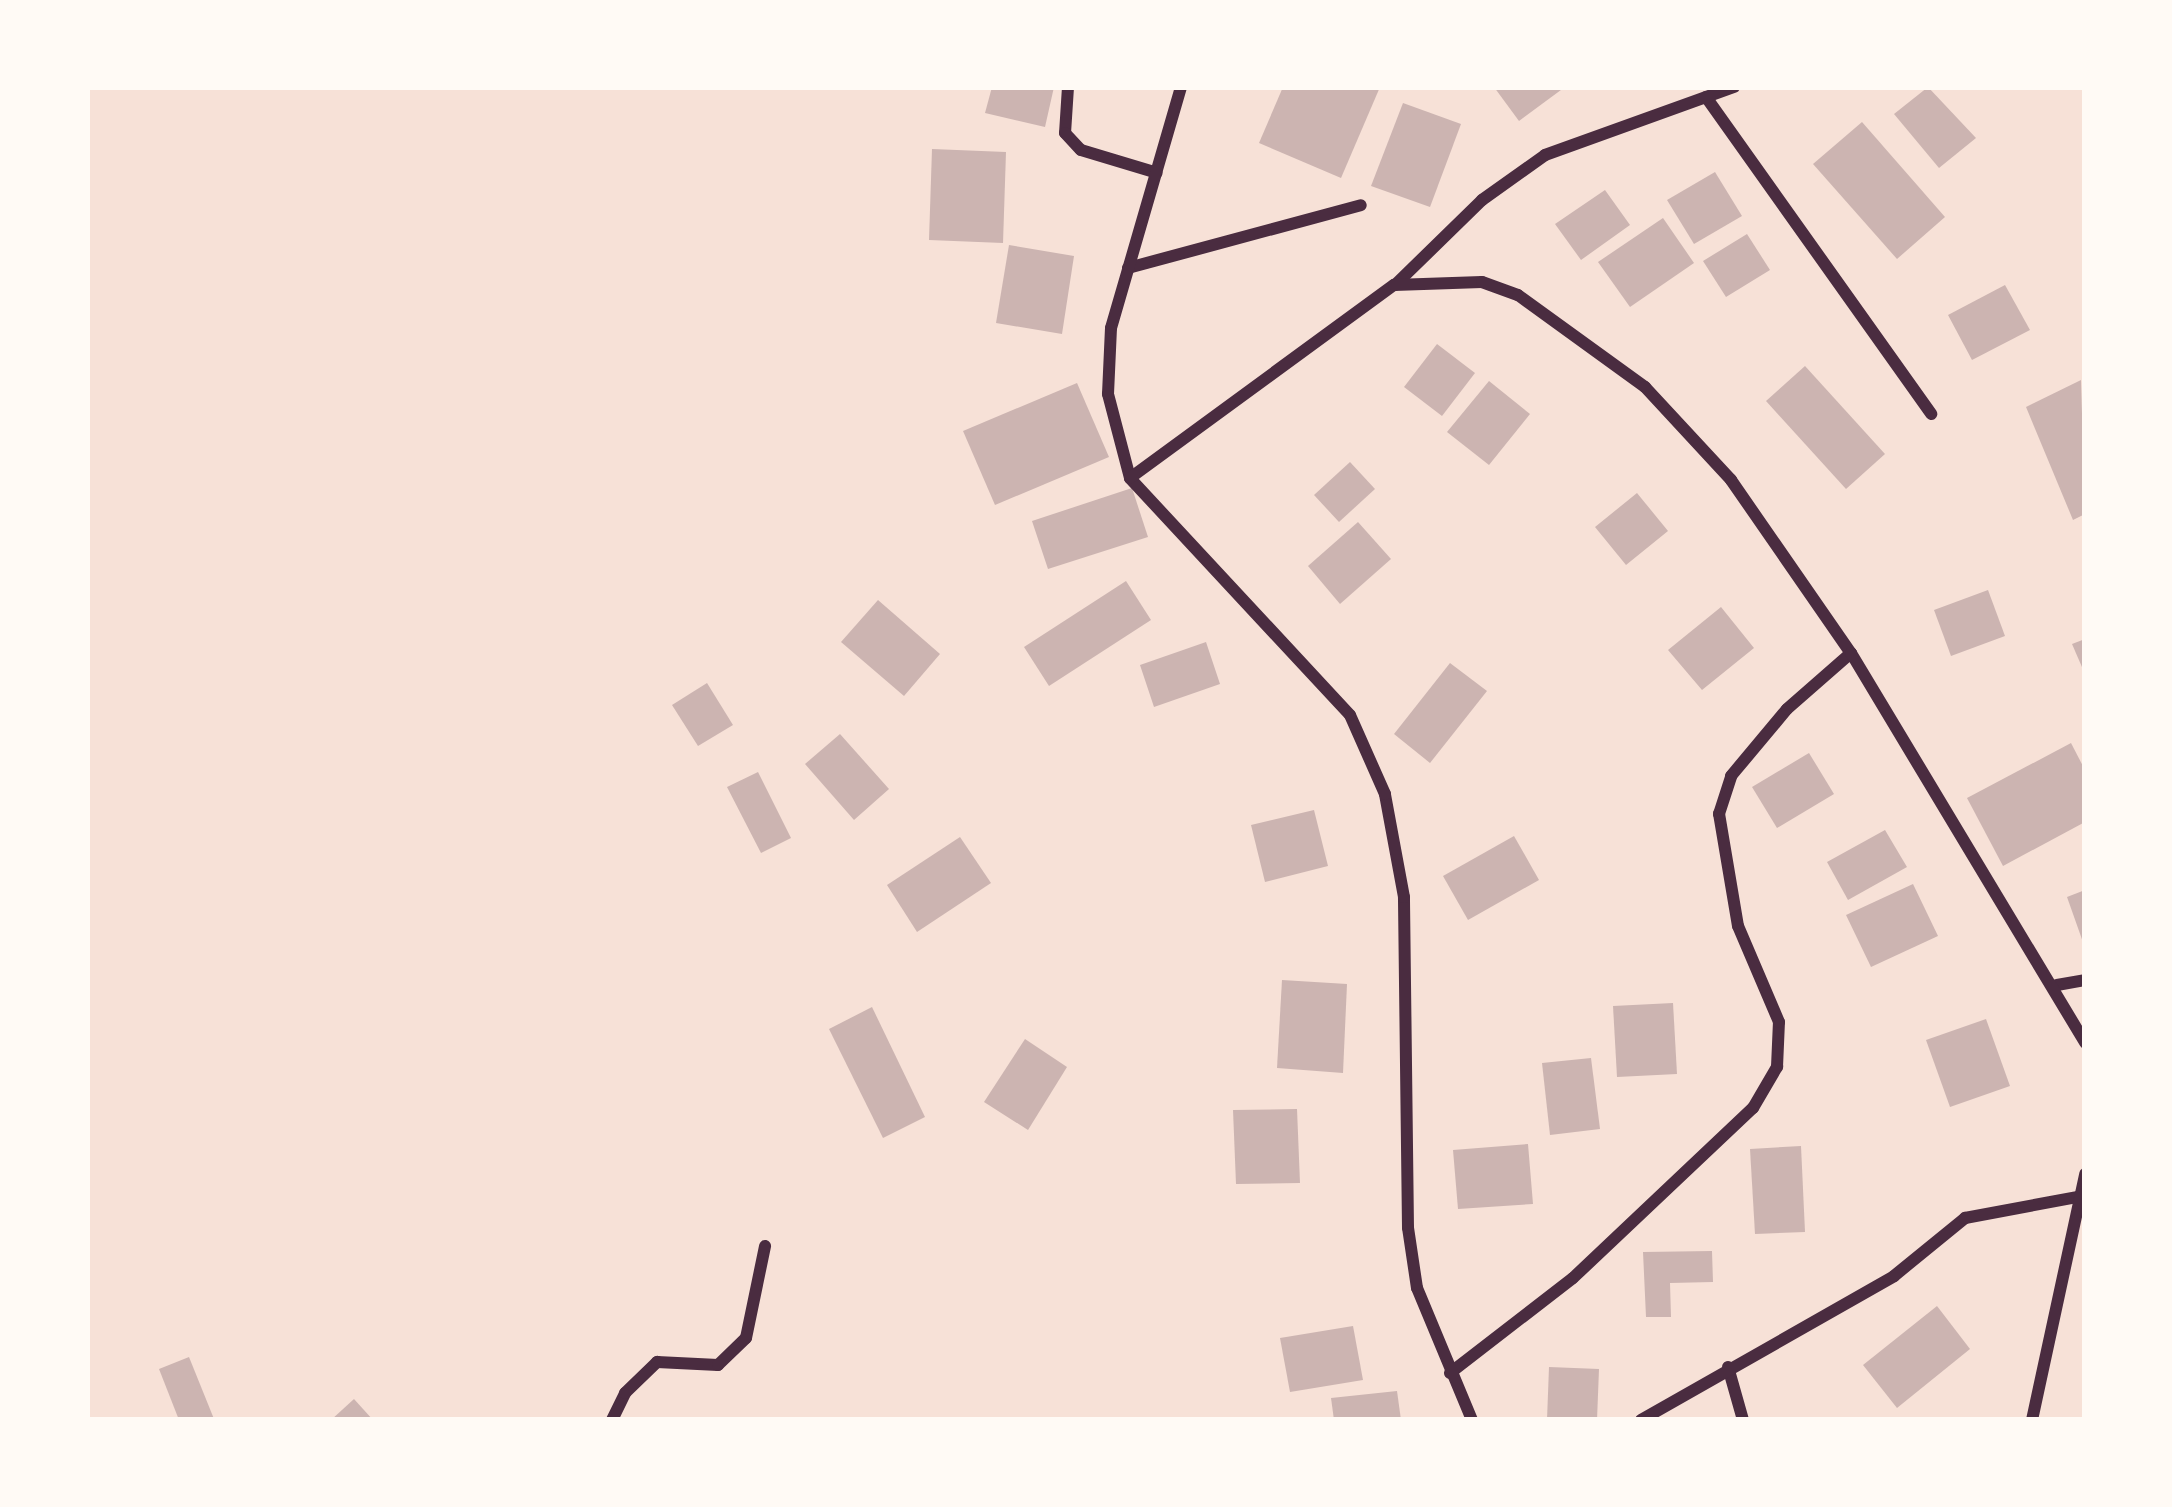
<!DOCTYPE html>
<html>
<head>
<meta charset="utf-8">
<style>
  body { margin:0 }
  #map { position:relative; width:2172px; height:1507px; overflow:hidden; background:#f7e1d7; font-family:"Noto Sans",sans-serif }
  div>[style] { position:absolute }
  .building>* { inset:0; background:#ccb4b1 }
  .minor>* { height:12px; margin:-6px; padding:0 6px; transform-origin:6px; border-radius:6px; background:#4a2c40 }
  span { translate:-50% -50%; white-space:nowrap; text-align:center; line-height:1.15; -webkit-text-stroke:9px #fffaf5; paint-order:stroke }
  .frame { position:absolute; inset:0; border:90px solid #fffaf5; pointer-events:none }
</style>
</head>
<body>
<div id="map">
  <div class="building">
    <i style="clip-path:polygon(992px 87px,1054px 87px,1045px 127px,985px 113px)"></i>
    <i style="clip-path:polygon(1283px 87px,1380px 87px,1341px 178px,1259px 143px)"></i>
    <i style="clip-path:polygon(1494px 87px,1565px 87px,1519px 121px)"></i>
    <i style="clip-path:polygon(1928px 87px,1976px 138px,1939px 168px,1894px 114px)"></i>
    <i style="clip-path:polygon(1403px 103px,1461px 124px,1430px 207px,1371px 186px)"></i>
    <i style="clip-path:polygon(1862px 122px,1945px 217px,1897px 259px,1813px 164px)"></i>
    <i style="clip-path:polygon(932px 149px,1006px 152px,1003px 243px,929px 240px)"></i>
    <i style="clip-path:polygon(1715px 172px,1742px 216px,1694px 244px,1667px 200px)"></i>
    <i style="clip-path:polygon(1605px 190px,1630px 225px,1581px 260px,1555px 224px)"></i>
    <i style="clip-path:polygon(1663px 218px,1694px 263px,1630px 307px,1598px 262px)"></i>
    <i style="clip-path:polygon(1747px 234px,1770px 270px,1726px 297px,1703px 261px)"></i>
    <i style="clip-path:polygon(1009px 245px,1074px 256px,1062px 334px,996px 323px)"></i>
    <i style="clip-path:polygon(2005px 285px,2030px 330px,1972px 360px,1948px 315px)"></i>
    <i style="clip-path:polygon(1437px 344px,1475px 373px,1442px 416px,1404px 387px)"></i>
    <i style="clip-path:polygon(1805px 366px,1885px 454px,1846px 489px,1766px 401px)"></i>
    <i style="clip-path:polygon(2081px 380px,2085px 514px,2073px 520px,2026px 407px)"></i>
    <i style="clip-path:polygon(1489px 381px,1530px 414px,1489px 465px,1447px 432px)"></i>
    <i style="clip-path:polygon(1077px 383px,1109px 457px,995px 505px,963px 431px)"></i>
    <i style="clip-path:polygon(1350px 462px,1375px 489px,1339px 522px,1314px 495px)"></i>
    <i style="clip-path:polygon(1132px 488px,1148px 537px,1048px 569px,1032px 521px)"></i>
    <i style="clip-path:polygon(1637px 493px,1668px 531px,1626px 565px,1595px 527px)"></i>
    <i style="clip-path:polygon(1358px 522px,1391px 559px,1340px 604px,1308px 566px)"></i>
    <i style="clip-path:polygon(1126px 581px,1151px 620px,1049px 686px,1024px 647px)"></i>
    <i style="clip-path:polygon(1988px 590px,2005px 636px,1951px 656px,1934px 610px)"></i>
    <i style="clip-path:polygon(878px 600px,940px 654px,904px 696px,841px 642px)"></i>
    <i style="clip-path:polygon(1721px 607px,1754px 648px,1702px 690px,1668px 650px)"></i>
    <i style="clip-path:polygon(2085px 639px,2085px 674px,2072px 644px)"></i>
    <i style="clip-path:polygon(1206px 642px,1220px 684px,1154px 707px,1140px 665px)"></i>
    <i style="clip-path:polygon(1450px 663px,1487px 691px,1430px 763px,1394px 734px)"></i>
    <i style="clip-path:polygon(707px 683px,733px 725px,698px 746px,672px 705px)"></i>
    <i style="clip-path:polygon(840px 734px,889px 789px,854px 820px,805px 764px)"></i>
    <i style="clip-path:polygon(2071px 743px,2085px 770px,2085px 822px,2003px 866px,1967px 798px)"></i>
    <i style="clip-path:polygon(1809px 753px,1834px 794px,1777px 828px,1752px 787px)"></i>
    <i style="clip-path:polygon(758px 772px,791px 838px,761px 853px,727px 787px)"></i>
    <i style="clip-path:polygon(1314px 810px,1328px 866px,1265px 882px,1251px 825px)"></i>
    <i style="clip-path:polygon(1885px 830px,1907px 867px,1848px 900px,1827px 862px)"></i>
    <i style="clip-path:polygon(1514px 836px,1539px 880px,1468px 920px,1443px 876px)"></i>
    <i style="clip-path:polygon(960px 837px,991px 883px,917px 932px,887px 885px)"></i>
    <i style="clip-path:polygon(1913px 884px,1938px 936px,1871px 967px,1846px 915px)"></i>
    <i style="clip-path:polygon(2085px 890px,2085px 945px,2084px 945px,2067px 897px)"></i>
    <i style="clip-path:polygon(1282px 980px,1347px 984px,1343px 1073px,1277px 1068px)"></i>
    <i style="clip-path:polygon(1673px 1003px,1677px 1074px,1617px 1077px,1613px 1006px)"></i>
    <i style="clip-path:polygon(872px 1007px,925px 1117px,883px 1138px,829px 1029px)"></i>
    <i style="clip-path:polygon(1986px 1019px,2010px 1086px,1950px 1107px,1926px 1040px)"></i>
    <i style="clip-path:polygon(1025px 1039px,1067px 1067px,1028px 1130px,984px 1102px)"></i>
    <i style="clip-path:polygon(1591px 1058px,1600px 1129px,1550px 1135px,1542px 1063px)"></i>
    <i style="clip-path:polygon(1297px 1109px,1300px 1183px,1236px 1184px,1233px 1110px)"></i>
    <i style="clip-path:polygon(1528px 1144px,1533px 1204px,1458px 1209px,1453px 1150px)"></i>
    <i style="clip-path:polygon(1801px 1146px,1805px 1232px,1755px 1234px,1750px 1149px)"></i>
    <i style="clip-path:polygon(1712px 1251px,1713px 1282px,1670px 1283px,1671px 1317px,1646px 1317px,1643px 1252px)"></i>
    <i style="clip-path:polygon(1937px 1306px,1970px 1349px,1897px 1408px,1863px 1365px)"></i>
    <i style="clip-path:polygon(1353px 1326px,1363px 1380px,1290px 1392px,1280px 1338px)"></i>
    <i style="clip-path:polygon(189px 1357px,214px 1419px,210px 1420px,179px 1420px,159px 1369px)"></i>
    <i style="clip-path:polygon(1549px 1367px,1599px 1369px,1597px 1420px,1547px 1420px)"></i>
    <i style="clip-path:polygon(1397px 1391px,1401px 1420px,1334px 1420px,1331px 1398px)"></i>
    <i style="clip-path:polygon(354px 1399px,373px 1420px,331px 1420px)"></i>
  </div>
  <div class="minor">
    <i style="left:1068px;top:87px;width:46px;rotate:93.7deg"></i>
    <i style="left:1065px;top:133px;width:23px;rotate:47deg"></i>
    <i style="left:1081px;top:150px;width:79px;rotate:16.8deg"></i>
    <i style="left:1706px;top:97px;width:389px;rotate:54.6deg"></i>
    <i style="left:1128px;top:268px;width:241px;rotate:-15.1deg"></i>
    <i style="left:1395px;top:285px;width:122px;rotate:-44.3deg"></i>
    <i style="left:1482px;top:200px;width:77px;rotate:-35.5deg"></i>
    <i style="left:1545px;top:155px;width:201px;rotate:-19.8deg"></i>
    <i style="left:1130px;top:478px;width:87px;rotate:-104.7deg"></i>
    <i style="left:1108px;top:394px;width:66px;rotate:-87.4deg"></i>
    <i style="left:1111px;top:328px;width:251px;rotate:-73.8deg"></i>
    <i style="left:2057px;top:985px;width:28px;rotate:-10deg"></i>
    <i style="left:1728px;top:1367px;width:55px;rotate:74.2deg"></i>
    <i style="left:1450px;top:1373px;width:155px;rotate:-37.7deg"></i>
    <i style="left:1573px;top:1278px;width:248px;rotate:-43.4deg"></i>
    <i style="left:1753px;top:1108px;width:48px;rotate:-59.7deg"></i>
    <i style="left:1777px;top:1067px;width:45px;rotate:-87.5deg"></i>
    <i style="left:1779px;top:1022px;width:104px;rotate:-113.1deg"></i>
    <i style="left:1738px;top:926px;width:114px;rotate:-99.6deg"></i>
    <i style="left:1719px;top:814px;width:40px;rotate:-72deg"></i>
    <i style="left:1731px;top:776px;width:87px;rotate:-50.1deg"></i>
    <i style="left:1787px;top:709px;width:85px;rotate:-41.2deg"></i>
    <i style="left:612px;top:1420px;width:30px;rotate:-64deg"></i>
    <i style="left:625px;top:1393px;width:45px;rotate:-44.1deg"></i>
    <i style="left:657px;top:1362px;width:61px;rotate:2.8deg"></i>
    <i style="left:718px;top:1365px;width:39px;rotate:-44deg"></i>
    <i style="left:746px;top:1338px;width:94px;rotate:-78.3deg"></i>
    <i style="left:1472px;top:1420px;width:143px;rotate:-112.6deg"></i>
    <i style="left:1417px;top:1288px;width:61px;rotate:-98.5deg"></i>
    <i style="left:1408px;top:1228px;width:331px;rotate:-90.7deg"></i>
    <i style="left:1404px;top:897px;width:105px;rotate:-100.5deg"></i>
    <i style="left:1385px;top:794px;width:86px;rotate:-113.9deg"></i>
    <i style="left:1350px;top:715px;width:323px;rotate:-132.9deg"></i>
    <i style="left:1130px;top:478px;width:327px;rotate:-36.2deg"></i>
    <i style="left:1394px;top:285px;width:88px;rotate:-2deg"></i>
    <i style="left:1482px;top:282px;width:38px;rotate:20deg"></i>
    <i style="left:1518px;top:295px;width:157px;rotate:35.9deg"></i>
    <i style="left:1645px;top:387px;width:127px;rotate:47.2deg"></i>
    <i style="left:1731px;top:480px;width:211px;rotate:55.3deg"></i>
    <i style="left:1851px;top:653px;width:455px;rotate:59deg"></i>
    <i style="left:1641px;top:1420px;width:291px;rotate:-29.6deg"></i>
    <i style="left:1894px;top:1276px;width:92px;rotate:-39.2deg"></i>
    <i style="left:1965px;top:1218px;width:119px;rotate:-10.6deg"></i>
    <i style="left:2032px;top:1420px;width:252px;rotate:-77.8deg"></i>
  </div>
  <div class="frame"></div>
</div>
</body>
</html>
